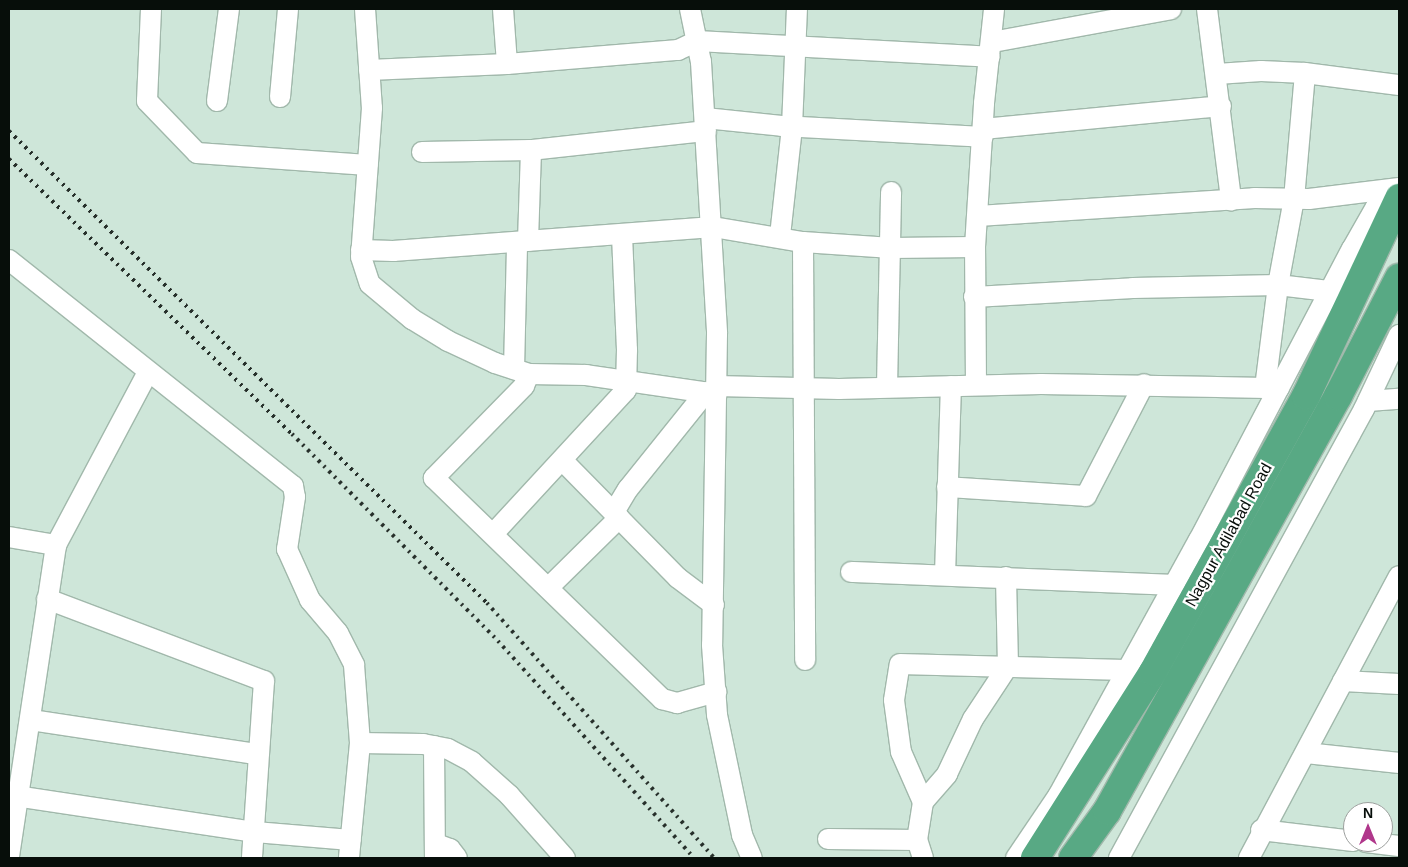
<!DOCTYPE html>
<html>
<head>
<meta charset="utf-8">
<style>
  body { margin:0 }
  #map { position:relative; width:1408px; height:867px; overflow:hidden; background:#cee6d9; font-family:Helvetica,sans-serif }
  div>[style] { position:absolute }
  .roads { filter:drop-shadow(1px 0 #a1b8ab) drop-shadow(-1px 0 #a1b8ab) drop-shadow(0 1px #a1b8ab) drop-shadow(0 -1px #a1b8ab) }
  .minor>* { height:20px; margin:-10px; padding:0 10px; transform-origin:10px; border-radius:10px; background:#fff }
  .highway>* { height:28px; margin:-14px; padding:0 14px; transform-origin:14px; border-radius:14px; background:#58a984 }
  .rail>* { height:4px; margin-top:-2px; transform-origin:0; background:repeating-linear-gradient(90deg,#262f2a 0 2.5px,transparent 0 7.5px) }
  span { translate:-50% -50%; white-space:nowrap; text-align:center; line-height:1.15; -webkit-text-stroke:4.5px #fff; paint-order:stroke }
  .street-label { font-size:16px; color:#070e0a }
  .frame { position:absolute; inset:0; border:10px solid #070e0a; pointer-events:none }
  .north { position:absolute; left:1343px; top:802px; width:50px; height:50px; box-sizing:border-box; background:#fff; border:1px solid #9c9f9d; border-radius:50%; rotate:0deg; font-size:14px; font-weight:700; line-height:20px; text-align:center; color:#070e0a }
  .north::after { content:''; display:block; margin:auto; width:18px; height:22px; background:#b0378b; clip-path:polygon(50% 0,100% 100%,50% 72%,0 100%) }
</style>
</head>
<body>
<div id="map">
  <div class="roads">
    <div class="minor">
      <i style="left:151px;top:9px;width:92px;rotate:92.5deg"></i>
      <i style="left:147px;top:101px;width:72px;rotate:46.1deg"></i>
      <i style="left:197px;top:153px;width:171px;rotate:4deg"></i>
      <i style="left:365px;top:9px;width:99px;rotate:86deg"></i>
      <i style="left:372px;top:108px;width:149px;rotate:94.2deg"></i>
      <i style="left:361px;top:257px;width:28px;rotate:72deg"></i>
      <i style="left:370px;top:284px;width:55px;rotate:39.8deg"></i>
      <i style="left:412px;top:319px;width:42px;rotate:31.4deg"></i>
      <i style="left:448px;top:341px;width:52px;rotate:25.1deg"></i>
      <i style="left:495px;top:363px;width:36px;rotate:18deg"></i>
      <i style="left:529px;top:374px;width:57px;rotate:1deg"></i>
      <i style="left:586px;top:375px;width:132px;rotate:8.3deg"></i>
      <i style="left:503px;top:9px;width:55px;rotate:85.8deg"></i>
      <i style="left:690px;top:9px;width:54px;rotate:78.3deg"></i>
      <i style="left:701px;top:62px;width:272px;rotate:86.6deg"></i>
      <i style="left:717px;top:334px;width:311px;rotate:90.9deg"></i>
      <i style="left:712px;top:645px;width:70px;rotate:85.9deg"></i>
      <i style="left:717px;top:715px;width:123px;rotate:78.2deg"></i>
      <i style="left:742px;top:835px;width:25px;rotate:67deg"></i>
      <i style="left:1207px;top:9px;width:193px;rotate:82.8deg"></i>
      <i style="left:992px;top:42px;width:182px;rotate:-10.4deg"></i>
      <i style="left:369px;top:70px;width:138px;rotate:-2.5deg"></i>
      <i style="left:507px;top:64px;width:172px;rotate:-4.7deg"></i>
      <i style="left:678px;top:50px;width:21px;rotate:-25deg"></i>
      <i style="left:697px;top:41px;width:293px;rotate:3.1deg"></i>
      <i style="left:1217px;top:74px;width:44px;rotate:-3.9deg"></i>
      <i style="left:1261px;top:71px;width:44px;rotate:2.6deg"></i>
      <i style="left:1305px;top:73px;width:95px;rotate:7.3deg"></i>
      <i style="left:280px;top:97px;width:88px;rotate:-84.8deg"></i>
      <i style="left:217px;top:101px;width:93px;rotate:-82.6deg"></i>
      <i style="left:705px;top:118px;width:77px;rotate:5.9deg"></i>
      <i style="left:782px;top:126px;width:201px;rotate:3.1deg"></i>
      <i style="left:983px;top:129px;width:239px;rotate:-5.5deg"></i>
      <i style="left:422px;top:152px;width:109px;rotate:-1.1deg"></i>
      <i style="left:531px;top:150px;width:176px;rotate:-6.2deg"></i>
      <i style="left:978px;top:216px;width:277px;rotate:-3.7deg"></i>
      <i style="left:1254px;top:198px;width:55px;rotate:1deg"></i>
      <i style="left:1309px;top:199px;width:91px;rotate:-7deg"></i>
      <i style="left:780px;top:236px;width:110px;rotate:-83.7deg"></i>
      <i style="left:792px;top:127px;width:118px;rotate:-87.6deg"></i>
      <i style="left:528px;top:241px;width:91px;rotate:-88.1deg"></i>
      <i style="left:803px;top:242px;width:418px;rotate:89.7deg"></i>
      <i style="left:361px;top:250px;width:32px;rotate:2deg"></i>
      <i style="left:393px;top:251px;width:321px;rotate:-4.3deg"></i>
      <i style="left:713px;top:227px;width:91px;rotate:9.5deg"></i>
      <i style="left:803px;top:242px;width:89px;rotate:3.9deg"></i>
      <i style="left:892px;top:248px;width:83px;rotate:-0.7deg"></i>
      <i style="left:9px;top:260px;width:363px;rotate:38.5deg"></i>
      <i style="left:293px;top:486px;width:11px;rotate:80deg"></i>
      <i style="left:295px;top:497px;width:53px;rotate:98.7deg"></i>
      <i style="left:287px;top:549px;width:56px;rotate:65.7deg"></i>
      <i style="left:310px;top:600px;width:43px;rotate:49.7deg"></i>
      <i style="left:338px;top:633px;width:36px;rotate:63deg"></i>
      <i style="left:354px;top:665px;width:78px;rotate:85.6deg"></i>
      <i style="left:360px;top:743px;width:116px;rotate:95.5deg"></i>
      <i style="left:974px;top:297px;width:159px;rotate:-3.2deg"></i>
      <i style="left:1133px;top:288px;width:145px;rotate:-1.2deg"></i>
      <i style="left:1278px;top:285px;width:87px;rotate:-79.5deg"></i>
      <i style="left:1294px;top:199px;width:126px;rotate:-85deg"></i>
      <i style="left:514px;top:369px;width:127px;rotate:-88.6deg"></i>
      <i style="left:529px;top:374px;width:13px;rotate:113deg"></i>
      <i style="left:524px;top:386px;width:129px;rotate:134.4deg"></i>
      <i style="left:434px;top:478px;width:318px;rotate:44.1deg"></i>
      <i style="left:662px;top:699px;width:16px;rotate:15deg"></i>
      <i style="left:677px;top:703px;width:41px;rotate:-15.8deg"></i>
      <i style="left:976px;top:385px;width:138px;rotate:-90.4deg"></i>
      <i style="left:975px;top:247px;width:144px;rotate:-86.4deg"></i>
      <i style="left:984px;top:103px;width:95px;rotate:-83.9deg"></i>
      <i style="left:717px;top:386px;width:122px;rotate:1.4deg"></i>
      <i style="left:839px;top:389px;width:202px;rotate:-1.4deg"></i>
      <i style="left:1041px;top:384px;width:238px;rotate:1deg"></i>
      <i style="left:887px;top:387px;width:195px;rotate:-88.8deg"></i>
      <i style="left:1265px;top:388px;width:104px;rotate:-82.8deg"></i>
      <i style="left:1278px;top:285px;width:51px;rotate:6.7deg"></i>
      <i style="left:1368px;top:401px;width:31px;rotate:-4deg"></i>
      <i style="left:563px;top:461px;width:164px;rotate:45.5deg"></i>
      <i style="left:678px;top:578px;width:45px;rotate:36.9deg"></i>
      <i style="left:947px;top:487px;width:139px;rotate:3.7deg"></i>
      <i style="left:1086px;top:496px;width:126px;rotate:-62.6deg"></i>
      <i style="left:614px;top:512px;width:27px;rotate:-59deg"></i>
      <i style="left:628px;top:489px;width:124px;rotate:-51.2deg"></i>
      <i style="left:493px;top:534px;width:196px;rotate:-47.3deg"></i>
      <i style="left:626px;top:390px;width:40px;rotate:-88.6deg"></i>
      <i style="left:627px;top:350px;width:116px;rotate:-92.5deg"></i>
      <i style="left:9px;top:537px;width:48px;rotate:9.7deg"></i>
      <i style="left:851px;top:572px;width:321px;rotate:2.3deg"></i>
      <i style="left:945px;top:575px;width:189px;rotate:-88.2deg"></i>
      <i style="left:548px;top:588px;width:100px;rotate:-44.6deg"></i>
      <i style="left:47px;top:599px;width:232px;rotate:20.7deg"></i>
      <i style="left:264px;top:681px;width:177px;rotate:93.9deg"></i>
      <i style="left:1343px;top:681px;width:56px;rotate:3.1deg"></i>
      <i style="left:31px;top:720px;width:229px;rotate:8.6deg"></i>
      <i style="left:360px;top:743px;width:63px;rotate:0.9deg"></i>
      <i style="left:423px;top:744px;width:25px;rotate:11deg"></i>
      <i style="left:448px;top:749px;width:27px;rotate:28deg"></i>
      <i style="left:472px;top:762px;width:50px;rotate:41.7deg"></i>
      <i style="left:509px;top:795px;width:84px;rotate:48.4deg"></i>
      <i style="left:434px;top:746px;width:112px;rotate:89.5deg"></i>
      <i style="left:1306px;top:753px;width:94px;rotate:6.1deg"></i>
      <i style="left:9px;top:795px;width:249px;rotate:8.6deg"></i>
      <i style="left:255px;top:832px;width:96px;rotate:4.8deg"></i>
      <i style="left:923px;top:802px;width:37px;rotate:-49deg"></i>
      <i style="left:947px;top:774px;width:61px;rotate:-64.7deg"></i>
      <i style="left:973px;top:719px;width:64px;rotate:-56.6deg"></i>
      <i style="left:1008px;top:666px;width:89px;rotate:-91.3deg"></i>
      <i style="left:1261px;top:830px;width:93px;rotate:6.8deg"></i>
      <i style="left:828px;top:839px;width:89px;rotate:0.6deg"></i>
      <i style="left:1366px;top:842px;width:33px;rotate:7deg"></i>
      <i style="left:436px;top:844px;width:15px;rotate:20deg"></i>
      <i style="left:450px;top:849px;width:11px;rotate:52deg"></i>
      <i style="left:9px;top:856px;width:315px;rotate:-81.4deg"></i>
      <i style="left:56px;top:545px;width:196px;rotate:-62deg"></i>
      <i style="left:923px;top:858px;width:19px;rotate:-108deg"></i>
      <i style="left:917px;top:840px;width:38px;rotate:-81deg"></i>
      <i style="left:923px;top:802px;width:55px;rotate:-113.7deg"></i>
      <i style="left:901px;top:752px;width:52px;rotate:-97.7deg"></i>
      <i style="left:894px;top:700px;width:36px;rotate:-81deg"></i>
      <i style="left:900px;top:664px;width:225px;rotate:1.5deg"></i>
      <i style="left:1016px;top:858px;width:75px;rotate:-55.9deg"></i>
      <i style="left:1058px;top:796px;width:292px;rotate:-61.2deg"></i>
      <i style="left:1199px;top:540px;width:329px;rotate:-62.3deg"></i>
      <i style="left:1352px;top:249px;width:48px;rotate:-60.3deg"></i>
      <i style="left:1376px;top:207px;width:28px;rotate:-35deg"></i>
      <i style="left:1119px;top:858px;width:511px;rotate:-61.38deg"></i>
      <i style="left:1364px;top:409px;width:82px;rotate:-64.7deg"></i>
      <i style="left:1249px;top:858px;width:319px;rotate:-62deg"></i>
    </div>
    <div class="highway">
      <i style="left:1035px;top:858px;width:220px;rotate:-57.6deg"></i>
      <i style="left:1153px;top:672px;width:316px;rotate:-61deg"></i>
      <i style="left:1306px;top:396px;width:219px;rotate:-64.8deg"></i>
      <i style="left:1073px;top:858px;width:58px;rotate:-54.1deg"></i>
      <i style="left:1107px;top:811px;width:475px;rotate:-60.9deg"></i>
      <i style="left:1338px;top:396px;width:133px;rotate:-62.7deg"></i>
    </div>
  </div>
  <div class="rail">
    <i style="left:9px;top:131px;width:672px;rotate:44.64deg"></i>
    <i style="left:487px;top:603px;width:341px;rotate:48.3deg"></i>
    <i style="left:9px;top:159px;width:395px;rotate:44.2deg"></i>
    <i style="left:292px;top:434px;width:292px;rotate:45.1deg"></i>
    <i style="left:498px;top:641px;width:292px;rotate:47.9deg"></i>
  </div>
  <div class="street-label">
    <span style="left:1229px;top:535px;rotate:-61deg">Nagpur Adilabad Road</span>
  </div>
  <div class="frame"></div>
  <div class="north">N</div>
</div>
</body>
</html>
